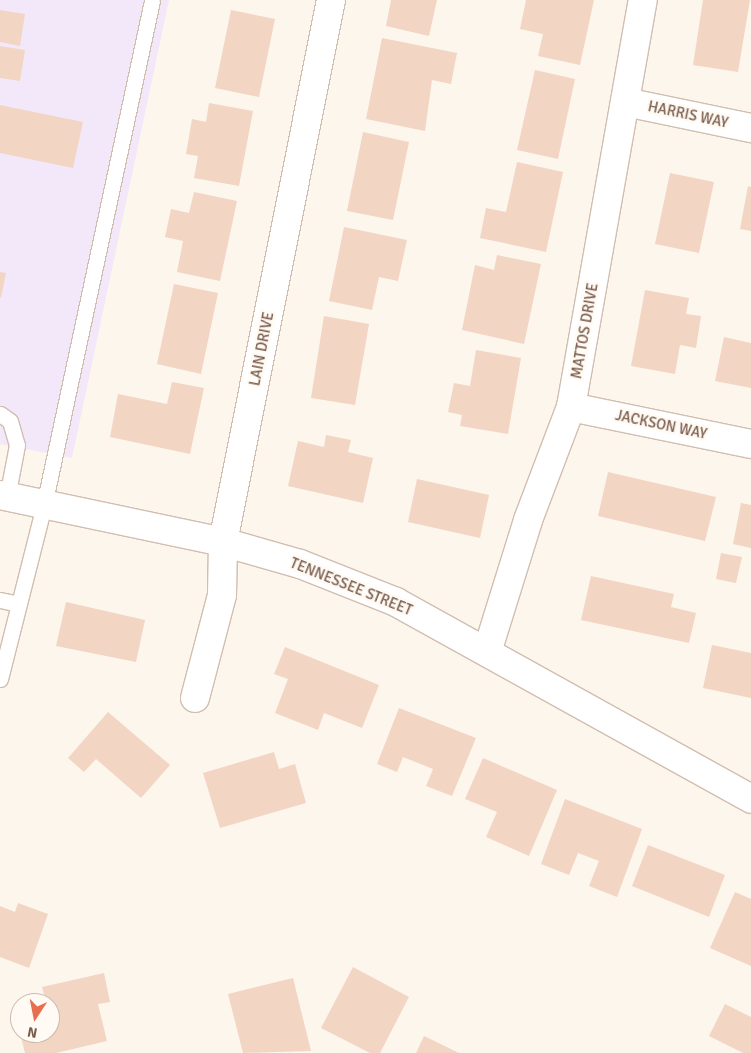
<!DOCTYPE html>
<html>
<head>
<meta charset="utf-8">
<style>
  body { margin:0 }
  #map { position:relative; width:751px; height:1053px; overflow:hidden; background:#fdf6ec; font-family:Signika,sans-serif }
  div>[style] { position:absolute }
  .education>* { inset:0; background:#f3e8fa }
  .building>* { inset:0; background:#f3d5c3 }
  .roads { filter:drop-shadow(1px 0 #d1beb0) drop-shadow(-1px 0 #d1beb0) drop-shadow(0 1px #d1beb0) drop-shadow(0 -1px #d1beb0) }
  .lane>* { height:15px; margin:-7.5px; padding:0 7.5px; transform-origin:7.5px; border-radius:7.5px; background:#fff }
  .street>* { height:28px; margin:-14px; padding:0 14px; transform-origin:14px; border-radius:14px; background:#fff }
  .secondary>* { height:28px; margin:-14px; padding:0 14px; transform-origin:14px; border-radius:14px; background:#fff }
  span { translate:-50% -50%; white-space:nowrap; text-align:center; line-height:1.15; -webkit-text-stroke:5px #fffaf3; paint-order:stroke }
  .street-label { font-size:15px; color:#7a5c4d }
  .north { position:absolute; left:10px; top:993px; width:50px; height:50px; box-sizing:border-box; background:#fffaf3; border:1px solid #cabbb1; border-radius:50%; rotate:191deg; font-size:14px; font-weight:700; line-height:20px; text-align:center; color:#7a5c4d }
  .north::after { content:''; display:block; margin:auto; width:18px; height:22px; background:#e76f51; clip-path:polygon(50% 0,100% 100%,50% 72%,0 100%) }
</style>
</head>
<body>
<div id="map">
  <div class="education">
    <i style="clip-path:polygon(0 0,169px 0,72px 458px,0 444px)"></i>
  </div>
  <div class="building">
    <i style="clip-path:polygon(391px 0,437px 0,429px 36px,386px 26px)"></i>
    <i style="clip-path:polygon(526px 0,594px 0,580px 65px,538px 56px,543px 34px,520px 29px)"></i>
    <i style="clip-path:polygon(703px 0,750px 0,738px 72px,693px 65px)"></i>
    <i style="clip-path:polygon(0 10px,25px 14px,20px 46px,0 42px)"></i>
    <i style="clip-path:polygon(231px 10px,275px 19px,259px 97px,215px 88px)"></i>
    <i style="clip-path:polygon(382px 38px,457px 53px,451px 84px,432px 80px,425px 131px,366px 119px)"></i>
    <i style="clip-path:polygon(0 46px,25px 50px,20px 81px,0 78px)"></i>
    <i style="clip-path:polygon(535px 70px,575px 79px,558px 159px,517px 150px)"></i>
    <i style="clip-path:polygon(209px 103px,253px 111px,239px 186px,194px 178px,198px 156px,186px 154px,192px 119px,206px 122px)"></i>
    <i style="clip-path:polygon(0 105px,83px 122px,73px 168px,0 153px)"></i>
    <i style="clip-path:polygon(363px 132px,409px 142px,393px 220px,347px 211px)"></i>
    <i style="clip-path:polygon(517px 162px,563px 172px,546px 252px,480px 238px,486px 208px,506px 212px)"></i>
    <i style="clip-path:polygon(670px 173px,714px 182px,699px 253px,655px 244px)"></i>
    <i style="clip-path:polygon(748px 186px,751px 187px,751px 231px,740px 229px)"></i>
    <i style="clip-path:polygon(194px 192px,237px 201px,220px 281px,177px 272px,183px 241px,165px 237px,171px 209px,189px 213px)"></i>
    <i style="clip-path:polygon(344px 227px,407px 240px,398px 281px,379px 277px,372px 310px,329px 301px)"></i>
    <i style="clip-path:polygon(497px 255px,541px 264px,524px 344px,462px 330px,475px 265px,494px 270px)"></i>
    <i style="clip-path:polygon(0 272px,6px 273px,1px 298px,0 297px)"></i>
    <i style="clip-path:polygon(174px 284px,218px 293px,201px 374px,157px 364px)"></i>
    <i style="clip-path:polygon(645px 290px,689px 298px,686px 314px,701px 316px,696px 348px,680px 345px,675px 374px,631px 366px)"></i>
    <i style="clip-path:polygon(324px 316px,369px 324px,355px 405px,311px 398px)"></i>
    <i style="clip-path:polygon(724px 337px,751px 343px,751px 388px,715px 381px)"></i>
    <i style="clip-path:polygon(476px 350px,521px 358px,508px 434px,460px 426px,462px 415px,448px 412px,454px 383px,470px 386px)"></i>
    <i style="clip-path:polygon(172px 382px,204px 388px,190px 454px,110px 437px,118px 394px,167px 404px)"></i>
    <i style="clip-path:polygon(326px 435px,351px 440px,348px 452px,373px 458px,363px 503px,288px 486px,298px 441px,324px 447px)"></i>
    <i style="clip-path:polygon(608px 472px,716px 497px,705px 541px,598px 516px)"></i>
    <i style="clip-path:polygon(417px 479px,489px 495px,480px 538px,408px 522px)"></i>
    <i style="clip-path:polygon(741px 503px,751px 505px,751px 548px,733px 544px)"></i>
    <i style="clip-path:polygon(721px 553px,742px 557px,736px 583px,716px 579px)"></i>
    <i style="clip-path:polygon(591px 576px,674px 594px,671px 607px,696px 613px,689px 643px,581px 620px)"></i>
    <i style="clip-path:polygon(66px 602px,145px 620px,136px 662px,56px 646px)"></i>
    <i style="clip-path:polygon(712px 645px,751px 653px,751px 698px,703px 688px)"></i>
    <i style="clip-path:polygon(285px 647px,379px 685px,362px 728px,324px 713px,318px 730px,275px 713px,288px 679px,274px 674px)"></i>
    <i style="clip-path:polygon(399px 708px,476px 738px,452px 796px,426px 786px,433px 769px,403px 757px,397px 772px,377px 764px)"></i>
    <i style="clip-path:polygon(108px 712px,170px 765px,141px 798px,96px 759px,84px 772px,68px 758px)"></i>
    <i style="clip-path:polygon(274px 752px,279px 769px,295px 764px,306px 803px,220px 828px,203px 773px)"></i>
    <i style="clip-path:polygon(483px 758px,557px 790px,529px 856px,486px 837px,497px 812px,465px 799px)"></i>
    <i style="clip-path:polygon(565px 799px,642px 829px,617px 897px,589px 886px,599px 861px,578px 853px,569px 875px,541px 864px)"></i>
    <i style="clip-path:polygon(648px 845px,725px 875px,709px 917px,632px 886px)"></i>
    <i style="clip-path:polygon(735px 892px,751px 899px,751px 966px,710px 948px)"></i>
    <i style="clip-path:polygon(18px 903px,48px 914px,29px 968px,0 957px,0 906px,15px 912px)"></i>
    <i style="clip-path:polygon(353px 967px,409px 997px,380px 1053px,370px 1053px,321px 1028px)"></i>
    <i style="clip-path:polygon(104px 973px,110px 1002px,98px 1004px,107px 1041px,56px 1053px,25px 1053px,20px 1033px,50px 1033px,50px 1003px,46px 1003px,42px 987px)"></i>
    <i style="clip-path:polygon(293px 978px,311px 1051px,243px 1053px,228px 994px)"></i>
    <i style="clip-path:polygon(725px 1004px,751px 1017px,751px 1053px,743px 1053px,709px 1036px)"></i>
    <i style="clip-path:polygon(424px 1036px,459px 1053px,416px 1053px)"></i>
  </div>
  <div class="roads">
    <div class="lane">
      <i style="left:0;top:414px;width:12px;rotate:35deg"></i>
      <i style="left:10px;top:421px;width:25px;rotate:74deg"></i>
      <i style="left:17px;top:445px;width:53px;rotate:100.9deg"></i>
      <i style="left:0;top:600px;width:19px;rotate:12deg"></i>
      <i style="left:0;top:679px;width:179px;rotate:-75.8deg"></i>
      <i style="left:44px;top:505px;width:515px;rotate:-77.91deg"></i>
    </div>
    <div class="street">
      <i style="left:625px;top:102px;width:129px;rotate:11.7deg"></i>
      <i style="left:571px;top:407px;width:184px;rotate:11.6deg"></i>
      <i style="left:487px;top:652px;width:138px;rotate:-72.7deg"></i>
      <i style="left:528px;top:520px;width:121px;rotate:-69.2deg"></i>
      <i style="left:571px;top:407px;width:413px;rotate:-80deg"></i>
      <i style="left:195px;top:698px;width:106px;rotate:-75.3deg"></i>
      <i style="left:222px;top:595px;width:53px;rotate:-88.9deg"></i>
      <i style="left:223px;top:542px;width:553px;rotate:-78.73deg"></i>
    </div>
    <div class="secondary">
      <i style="left:0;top:495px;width:228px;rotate:11.9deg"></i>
      <i style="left:223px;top:542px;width:80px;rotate:15.9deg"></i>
      <i style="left:300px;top:564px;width:103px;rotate:21.6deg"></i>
      <i style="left:396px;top:602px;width:406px;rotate:29deg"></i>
    </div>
  </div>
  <div class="street-label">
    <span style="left:688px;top:115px;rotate:12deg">HARRIS WAY</span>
    <span style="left:585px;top:331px;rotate:-80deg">MATTOS DRIVE</span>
    <span style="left:262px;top:349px;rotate:-79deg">LAIN DRIVE</span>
    <span style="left:661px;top:425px;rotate:12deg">JACKSON WAY</span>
    <span style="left:351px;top:587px;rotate:22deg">TENNESSEE STREET</span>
  </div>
  <div class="north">N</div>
</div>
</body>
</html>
